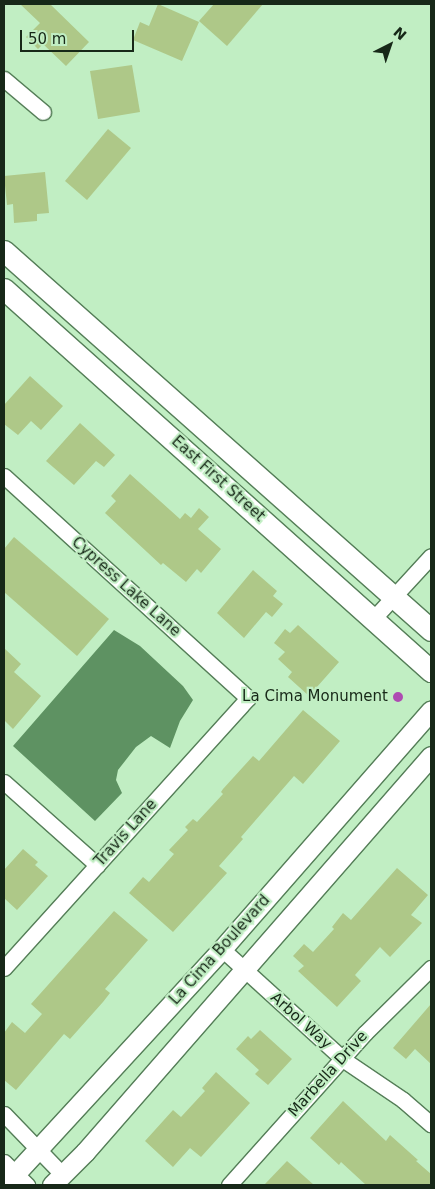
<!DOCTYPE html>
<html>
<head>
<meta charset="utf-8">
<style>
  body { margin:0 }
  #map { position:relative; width:435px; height:1189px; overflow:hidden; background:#c1eec3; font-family:"DejaVu Sans",sans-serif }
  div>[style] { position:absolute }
  .water>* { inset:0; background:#5e9262 }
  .building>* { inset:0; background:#aec888 }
  .roads { filter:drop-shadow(1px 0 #557e58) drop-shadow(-1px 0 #557e58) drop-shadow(0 1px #557e58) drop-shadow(0 -1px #557e58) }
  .minor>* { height:15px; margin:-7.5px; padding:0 7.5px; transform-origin:7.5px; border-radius:7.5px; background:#fff }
  .tertiary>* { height:19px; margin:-9.5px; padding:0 9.5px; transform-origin:9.5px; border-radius:9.5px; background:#fff }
  .secondary>* { height:21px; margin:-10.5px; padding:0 10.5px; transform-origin:10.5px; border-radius:10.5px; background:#fff }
  .dots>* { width:14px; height:14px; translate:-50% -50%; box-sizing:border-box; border:2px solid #c1eec3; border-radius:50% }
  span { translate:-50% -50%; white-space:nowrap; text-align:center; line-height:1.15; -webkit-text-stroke:4.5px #c1eec3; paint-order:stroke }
  .street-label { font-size:15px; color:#172818 }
  .poi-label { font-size:15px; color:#172818 }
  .right { translate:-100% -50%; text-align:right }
  .frame { position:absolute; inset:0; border:5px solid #172818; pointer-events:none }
  .north { position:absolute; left:365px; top:20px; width:50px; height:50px; -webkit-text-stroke:4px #c1eec3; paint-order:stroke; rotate:41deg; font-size:14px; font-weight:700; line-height:20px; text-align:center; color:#172818 }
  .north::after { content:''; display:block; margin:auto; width:18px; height:22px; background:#172818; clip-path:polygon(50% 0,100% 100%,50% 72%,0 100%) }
  .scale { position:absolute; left:20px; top:30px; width:114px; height:22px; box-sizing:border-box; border:2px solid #172818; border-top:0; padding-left:6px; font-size:15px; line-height:18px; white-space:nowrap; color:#172818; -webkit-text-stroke:4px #c1eec3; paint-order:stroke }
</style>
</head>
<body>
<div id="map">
  <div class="water">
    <i style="clip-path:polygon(114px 630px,140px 646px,183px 686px,193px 700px,180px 721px,170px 748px,151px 736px,136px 747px,118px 770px,116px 780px,122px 793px,95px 821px,13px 746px)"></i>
  </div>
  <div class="building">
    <i style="clip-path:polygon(20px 4px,50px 4px,89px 42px,66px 66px,43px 44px,38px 49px,26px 37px,40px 23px)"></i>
    <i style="clip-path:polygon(158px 4px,199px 22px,182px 61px,133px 40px,140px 22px,149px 26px)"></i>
    <i style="clip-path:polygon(214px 4px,263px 4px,227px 46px,199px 21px)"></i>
    <i style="clip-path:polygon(132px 65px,140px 112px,98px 119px,90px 71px)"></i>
    <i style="clip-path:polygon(108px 129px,131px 148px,87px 200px,65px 181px)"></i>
    <i style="clip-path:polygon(45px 172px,49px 213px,37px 214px,37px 221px,14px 223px,13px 204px,7px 205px,4px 176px)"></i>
    <i style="clip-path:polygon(30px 376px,63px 406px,41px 430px,31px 421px,18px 435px,4px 424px,4px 405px)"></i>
    <i style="clip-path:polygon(80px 423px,115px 455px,104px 467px,96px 461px,74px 485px,46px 461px)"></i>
    <i style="clip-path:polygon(130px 474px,180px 519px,185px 513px,191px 518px,199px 508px,209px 517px,198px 529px,221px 549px,201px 573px,197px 569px,186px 582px,163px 563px,161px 565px,105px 513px,116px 501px,111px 496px)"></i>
    <i style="clip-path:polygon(14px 537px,109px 619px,77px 656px,4px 592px,4px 549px)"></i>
    <i style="clip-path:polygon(253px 570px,277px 591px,273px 596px,283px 604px,272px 617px,266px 612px,244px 638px,217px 613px)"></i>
    <i style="clip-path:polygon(298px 625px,339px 662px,309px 696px,288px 677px,292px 672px,278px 659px,285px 652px,274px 643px,285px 629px,290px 633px)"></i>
    <i style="clip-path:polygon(4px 648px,21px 664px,14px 672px,41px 696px,13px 729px,4px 720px)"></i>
    <i style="clip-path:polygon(303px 710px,340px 741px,303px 784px,294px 776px,241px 837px,243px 839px,219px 866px,227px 873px,173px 932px,129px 893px,143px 877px,149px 882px,174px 854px,169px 850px,188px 830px,185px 827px,193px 819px,197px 822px,223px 794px,221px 792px,223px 789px,253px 756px,259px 761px)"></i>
    <i style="clip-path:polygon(23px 849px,38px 862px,35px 865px,48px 876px,17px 910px,4px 898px,4px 870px)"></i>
    <i style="clip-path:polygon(397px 868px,428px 895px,411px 915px,422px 923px,390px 957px,380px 947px,355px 975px,361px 981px,337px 1007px,298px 971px,304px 966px,293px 956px,304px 944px,313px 952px,334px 929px,332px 927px,343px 913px,351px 920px)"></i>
    <i style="clip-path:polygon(114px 911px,148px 940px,105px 989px,110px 993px,103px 1002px,70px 1039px,64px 1034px,16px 1090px,4px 1080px,4px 1033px,12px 1022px,25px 1033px,42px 1014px,31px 1004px)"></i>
    <i style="clip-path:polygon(431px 1004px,431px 1064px,415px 1049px,406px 1059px,393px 1048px)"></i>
    <i style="clip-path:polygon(260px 1030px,292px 1059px,268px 1085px,255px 1074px,259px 1070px,236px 1049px,248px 1036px,251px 1039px)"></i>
    <i style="clip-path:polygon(216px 1072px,250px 1103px,201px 1157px,190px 1148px,173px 1167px,145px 1141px,173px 1110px,181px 1117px,205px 1091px,202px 1088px)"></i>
    <i style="clip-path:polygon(343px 1101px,386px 1141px,390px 1135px,418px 1160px,416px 1161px,431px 1174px,431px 1185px,366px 1185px,341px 1162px,339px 1165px,310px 1138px)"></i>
    <i style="clip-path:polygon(287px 1161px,314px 1185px,264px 1185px)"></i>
  </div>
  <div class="roads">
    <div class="minor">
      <i style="left:4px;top:79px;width:51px;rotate:40.2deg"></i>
      <i style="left:4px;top:476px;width:330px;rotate:42.3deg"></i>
      <i style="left:248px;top:698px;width:364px;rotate:132.1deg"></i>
      <i style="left:374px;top:618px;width:84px;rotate:-47.4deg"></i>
      <i style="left:4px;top:782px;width:125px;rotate:41.7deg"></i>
      <i style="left:222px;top:949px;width:165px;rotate:42.3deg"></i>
      <i style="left:344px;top:1060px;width:71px;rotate:34.1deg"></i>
      <i style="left:403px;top:1100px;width:37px;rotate:41deg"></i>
      <i style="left:4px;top:1114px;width:85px;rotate:46deg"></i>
      <i style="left:4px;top:1162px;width:33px;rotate:45deg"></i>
      <i style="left:229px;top:1185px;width:204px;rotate:-48.2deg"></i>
      <i style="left:365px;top:1033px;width:93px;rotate:-44.6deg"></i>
    </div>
    <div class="tertiary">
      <i style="left:5px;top:1185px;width:321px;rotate:-47.4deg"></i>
      <i style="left:222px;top:949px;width:317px;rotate:-48.8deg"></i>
      <i style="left:52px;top:1185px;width:47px;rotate:-45deg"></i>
      <i style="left:85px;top:1152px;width:526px;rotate:-48.86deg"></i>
    </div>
    <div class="secondary">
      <i style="left:4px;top:251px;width:571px;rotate:41.59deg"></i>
      <i style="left:4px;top:289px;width:573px;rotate:41.82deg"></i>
    </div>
  </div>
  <div class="dots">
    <i style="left:398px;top:697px;background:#ae4bb2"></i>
  </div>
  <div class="street-label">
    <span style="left:218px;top:479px;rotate:42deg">East First Street</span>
    <span style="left:126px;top:587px;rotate:42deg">Cypress Lake Lane</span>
    <span style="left:126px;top:833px;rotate:-48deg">Travis Lane</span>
    <span style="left:220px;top:950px;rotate:-48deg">La Cima Boulevard</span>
    <span style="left:301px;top:1021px;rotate:42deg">Arbol Way</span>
    <span style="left:328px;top:1074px;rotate:-48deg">Marbella Drive</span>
  </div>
  <div class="poi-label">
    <span class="right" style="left:388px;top:697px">La Cima Monument</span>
  </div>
  <div class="frame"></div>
  <div class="north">N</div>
  <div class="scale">50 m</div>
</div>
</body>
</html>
